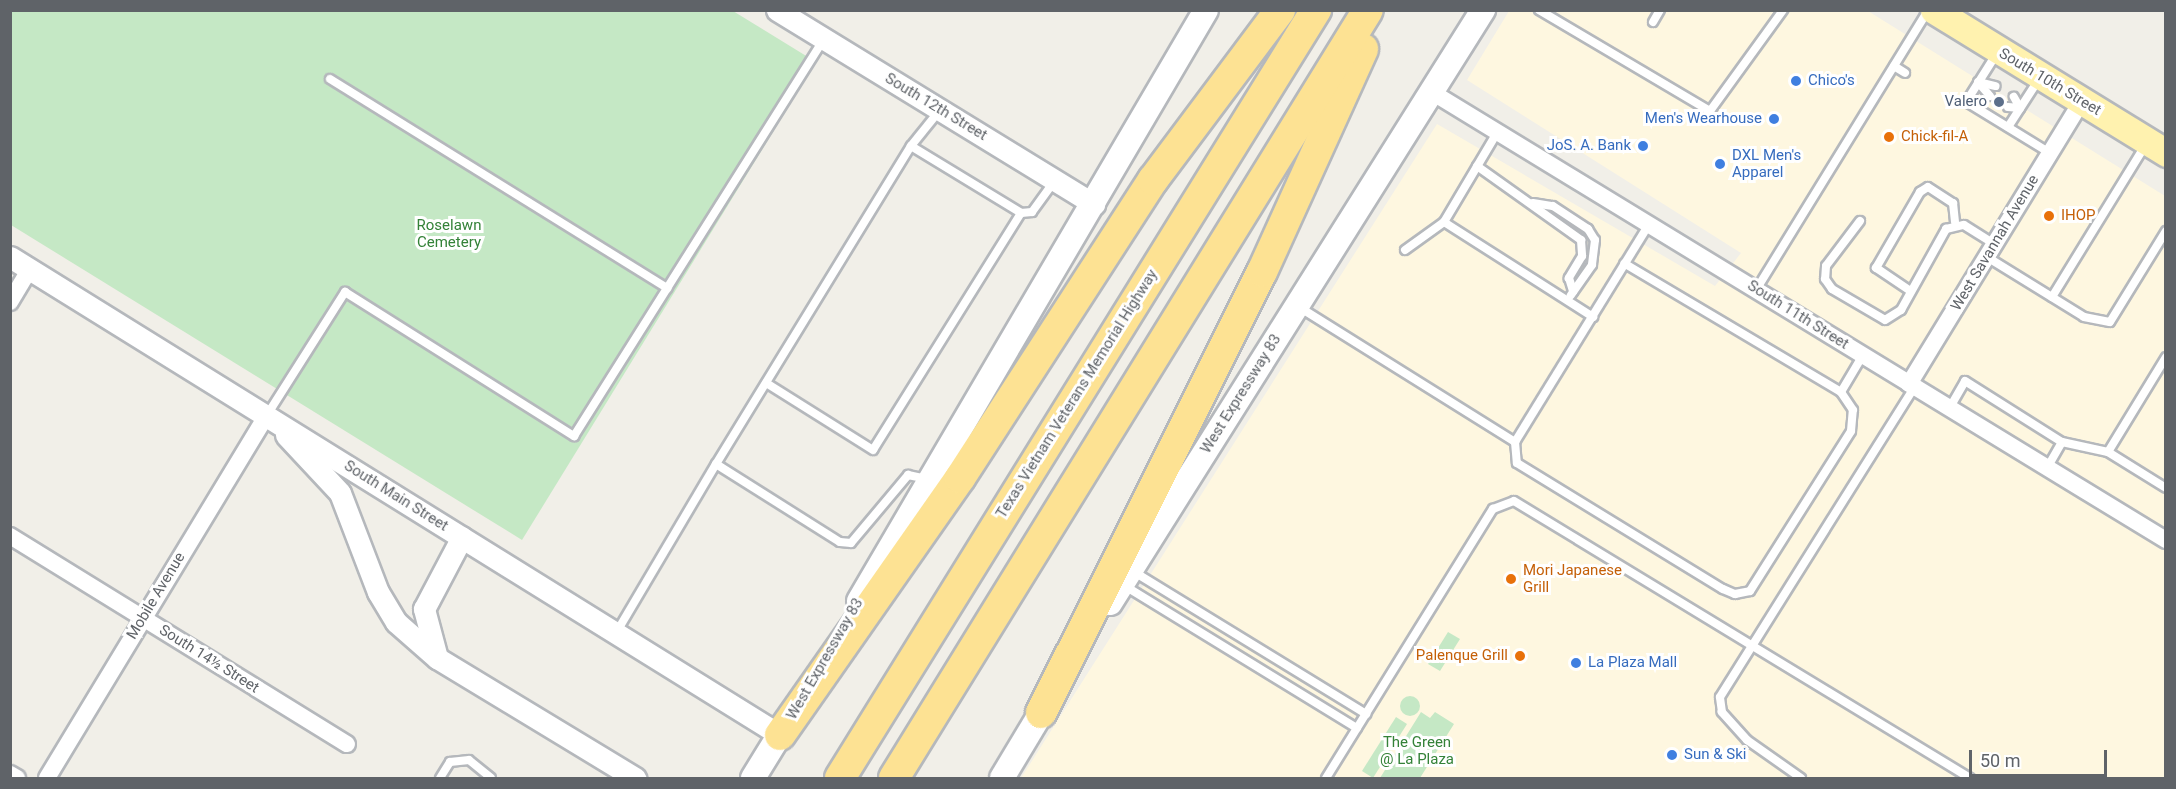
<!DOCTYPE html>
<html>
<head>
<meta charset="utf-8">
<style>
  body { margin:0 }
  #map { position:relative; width:2176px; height:789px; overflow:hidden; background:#f1efe8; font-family:Roboto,sans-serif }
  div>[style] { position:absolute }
  .commercial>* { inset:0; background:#fef7e0 }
  .green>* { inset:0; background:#c5e8c5 }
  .round { border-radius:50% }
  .roads { filter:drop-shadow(2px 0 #b5b8bc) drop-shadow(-2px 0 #b5b8bc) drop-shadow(0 2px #b5b8bc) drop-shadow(0 -2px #b5b8bc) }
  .service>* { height:8px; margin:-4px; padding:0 4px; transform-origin:4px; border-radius:4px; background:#fff }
  .minor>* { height:16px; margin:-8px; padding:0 8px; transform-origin:8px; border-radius:8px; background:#fff }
  .tertiary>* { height:21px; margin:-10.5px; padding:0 10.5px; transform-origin:10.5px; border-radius:10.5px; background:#fff }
  .secondary>* { height:24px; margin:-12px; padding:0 12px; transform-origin:12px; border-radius:12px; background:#fff }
  .primary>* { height:27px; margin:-13.5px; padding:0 13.5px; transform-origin:13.5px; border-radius:13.5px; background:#fff2af }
  .motorway>* { height:30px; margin:-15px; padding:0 15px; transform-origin:15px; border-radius:15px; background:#fde293 }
  .dots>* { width:16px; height:16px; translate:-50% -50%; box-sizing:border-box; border:3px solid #fff; border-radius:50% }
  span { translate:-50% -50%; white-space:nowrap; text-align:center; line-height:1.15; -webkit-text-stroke:6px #fff; paint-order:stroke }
  .shop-label { font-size:15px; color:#366cbe }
  .left { translate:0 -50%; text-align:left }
  .right { translate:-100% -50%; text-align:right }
  .street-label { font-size:15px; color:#5f6368 }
  .service-label { font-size:15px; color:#4e5e75 }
  .food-label { font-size:15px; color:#c56008 }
  .park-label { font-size:15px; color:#348238 }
  .frame { position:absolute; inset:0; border:12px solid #5f6368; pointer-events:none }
  .scale { position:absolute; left:1969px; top:750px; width:138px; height:27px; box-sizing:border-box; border:3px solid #5f6368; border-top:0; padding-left:8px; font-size:18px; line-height:21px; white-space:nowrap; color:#5f6368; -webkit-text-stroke:4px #fff; paint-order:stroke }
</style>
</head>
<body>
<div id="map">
  <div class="commercial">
    <i style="clip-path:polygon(1509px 11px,1868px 11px,2165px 196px,2165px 778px,1021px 778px,1437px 124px,1715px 286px,1741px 253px,1467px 80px)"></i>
  </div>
  <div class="green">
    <i style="clip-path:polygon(10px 11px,733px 11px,816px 62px,522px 540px,11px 225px)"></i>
    <i style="clip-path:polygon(1448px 632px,1460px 639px,1440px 671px,1428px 664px)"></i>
    <i class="round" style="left:1400px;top:696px;width:20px;height:20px"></i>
    <i style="clip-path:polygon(1421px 712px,1430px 718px,1435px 712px,1454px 724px,1420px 778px,1380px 778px)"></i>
    <i style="clip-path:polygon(1396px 717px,1407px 724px,1373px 778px,1362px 771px)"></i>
  </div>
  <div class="roads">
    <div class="service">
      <i style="left:1539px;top:10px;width:199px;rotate:30.6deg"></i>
      <i style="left:1710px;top:111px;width:125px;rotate:-54.1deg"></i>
      <i style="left:1653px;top:22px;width:14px;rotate:-60deg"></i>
      <i style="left:1997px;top:53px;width:54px;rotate:122.2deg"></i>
      <i style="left:1968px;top:99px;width:5px;rotate:68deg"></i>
      <i style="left:1970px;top:104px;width:94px;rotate:31.5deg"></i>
      <i style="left:1894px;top:66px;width:13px;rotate:32deg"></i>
      <i style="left:330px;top:79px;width:397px;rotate:31.8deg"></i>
      <i style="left:1990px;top:96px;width:18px;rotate:-131deg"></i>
      <i style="left:1978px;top:82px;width:18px;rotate:13deg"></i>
      <i style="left:2008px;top:107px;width:12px;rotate:5deg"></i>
      <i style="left:2020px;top:108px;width:13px;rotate:-119deg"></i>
      <i style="left:2008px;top:127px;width:57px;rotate:-57.1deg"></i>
      <i style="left:911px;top:146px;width:46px;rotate:-51.1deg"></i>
      <i style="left:1477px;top:166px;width:128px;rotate:35.4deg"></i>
      <i style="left:1581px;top:240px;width:16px;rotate:86deg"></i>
      <i style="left:1582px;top:256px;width:26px;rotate:121deg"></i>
      <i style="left:1569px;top:278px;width:14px;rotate:73deg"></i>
      <i style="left:1533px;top:203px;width:20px;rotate:9deg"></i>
      <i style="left:1553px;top:206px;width:42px;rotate:33.3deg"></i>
      <i style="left:1588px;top:229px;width:13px;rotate:58deg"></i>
      <i style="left:1595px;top:240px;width:25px;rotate:97deg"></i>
      <i style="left:1592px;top:265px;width:37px;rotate:125deg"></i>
      <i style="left:1021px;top:213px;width:11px;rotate:-5deg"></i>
      <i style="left:1032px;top:212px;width:39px;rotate:-54deg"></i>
      <i style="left:1860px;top:221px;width:56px;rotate:127.1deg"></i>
      <i style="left:1826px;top:266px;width:13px;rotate:94deg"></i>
      <i style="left:1825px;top:279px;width:12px;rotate:55deg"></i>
      <i style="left:1832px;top:289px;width:61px;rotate:30.3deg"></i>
      <i style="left:1885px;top:320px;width:19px;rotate:-32deg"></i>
      <i style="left:1901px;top:310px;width:93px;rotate:-60.9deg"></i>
      <i style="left:1946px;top:229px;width:18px;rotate:-13deg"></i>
      <i style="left:1964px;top:225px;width:36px;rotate:32deg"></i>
      <i style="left:1444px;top:222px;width:177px;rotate:32.5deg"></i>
      <i style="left:1405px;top:250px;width:48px;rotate:-35.7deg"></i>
      <i style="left:1444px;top:222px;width:106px;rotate:-59.3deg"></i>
      <i style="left:1987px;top:257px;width:114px;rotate:31.7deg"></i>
      <i style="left:2084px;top:317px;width:26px;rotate:11deg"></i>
      <i style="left:2110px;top:322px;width:107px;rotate:-58.4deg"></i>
      <i style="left:1756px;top:290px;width:329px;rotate:-58.4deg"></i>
      <i style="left:1909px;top:290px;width:40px;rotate:-146deg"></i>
      <i style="left:1876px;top:268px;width:88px;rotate:-59.9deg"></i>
      <i style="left:1920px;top:192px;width:9px;rotate:-32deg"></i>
      <i style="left:1928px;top:187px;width:30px;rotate:33deg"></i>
      <i style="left:1953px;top:203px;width:19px;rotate:84deg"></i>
      <i style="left:2052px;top:297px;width:180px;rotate:-58.4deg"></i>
      <i style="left:1299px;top:307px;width:255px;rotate:32deg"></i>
      <i style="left:1515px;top:442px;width:21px;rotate:85deg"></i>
      <i style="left:1517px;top:463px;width:241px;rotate:31.5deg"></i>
      <i style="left:1723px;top:589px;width:13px;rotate:23deg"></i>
      <i style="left:1735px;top:594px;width:15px;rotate:-11deg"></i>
      <i style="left:1750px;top:591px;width:189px;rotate:-57.7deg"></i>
      <i style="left:1851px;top:431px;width:21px;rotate:-85deg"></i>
      <i style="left:1853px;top:410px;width:22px;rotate:-124deg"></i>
      <i style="left:1841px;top:392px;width:252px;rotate:-149.3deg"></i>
      <i style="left:1841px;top:392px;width:43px;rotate:-59.3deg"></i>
      <i style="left:1949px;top:409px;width:32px;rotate:-60deg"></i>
      <i style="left:1965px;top:381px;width:115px;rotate:32.2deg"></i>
      <i style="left:2062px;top:442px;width:30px;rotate:120deg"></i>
      <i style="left:267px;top:415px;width:146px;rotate:-57.6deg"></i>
      <i style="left:345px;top:292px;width:271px;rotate:32.2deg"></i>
      <i style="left:574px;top:436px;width:468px;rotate:-57.8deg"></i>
      <i style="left:1515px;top:442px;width:256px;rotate:-58.4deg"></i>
      <i style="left:2062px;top:442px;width:47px;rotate:12.3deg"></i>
      <i style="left:2108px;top:452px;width:68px;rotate:31.8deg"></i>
      <i style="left:2108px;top:452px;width:111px;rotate:-58.6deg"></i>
      <i style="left:716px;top:464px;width:373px;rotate:-58.5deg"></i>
      <i style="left:911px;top:146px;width:129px;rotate:31.3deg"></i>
      <i style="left:1021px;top:213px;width:279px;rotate:122deg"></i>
      <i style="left:873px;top:450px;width:126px;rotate:-147.9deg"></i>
      <i style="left:1131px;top:570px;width:276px;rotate:31.5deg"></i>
      <i style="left:1125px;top:586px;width:272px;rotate:31.5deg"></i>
      <i style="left:616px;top:633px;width:196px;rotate:-59.4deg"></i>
      <i style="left:716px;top:464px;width:146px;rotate:32.2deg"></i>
      <i style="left:840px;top:542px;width:11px;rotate:5deg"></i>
      <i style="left:851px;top:543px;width:89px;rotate:-50deg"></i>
      <i style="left:908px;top:475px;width:19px;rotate:12deg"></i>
      <i style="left:440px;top:778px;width:19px;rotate:-58deg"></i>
      <i style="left:450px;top:762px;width:19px;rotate:-6deg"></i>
      <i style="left:469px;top:760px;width:28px;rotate:39deg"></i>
      <i style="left:1326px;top:778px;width:317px;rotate:-58.2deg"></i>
      <i style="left:1493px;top:509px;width:22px;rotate:-21deg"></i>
      <i style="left:1514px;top:501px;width:534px;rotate:31.28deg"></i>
      <i style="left:1801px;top:778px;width:66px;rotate:-144.9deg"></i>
      <i style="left:1747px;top:740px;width:38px;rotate:-132deg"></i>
      <i style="left:1722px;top:712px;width:15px;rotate:-98deg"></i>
      <i style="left:1720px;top:697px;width:365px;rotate:-57.9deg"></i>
    </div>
    <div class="minor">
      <i style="left:1430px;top:91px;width:862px;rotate:31.39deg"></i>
      <i style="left:10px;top:302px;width:39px;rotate:-59deg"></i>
      <i style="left:1909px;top:384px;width:332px;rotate:-58.6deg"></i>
      <i style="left:10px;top:536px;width:396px;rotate:31.7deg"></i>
      <i style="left:10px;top:774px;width:8px;rotate:30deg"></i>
      <i style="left:47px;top:778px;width:424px;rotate:-58.8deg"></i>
    </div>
    <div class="tertiary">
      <i style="left:777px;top:10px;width:372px;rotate:31.5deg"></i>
      <i style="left:10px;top:257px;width:906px;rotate:31.83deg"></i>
      <i style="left:286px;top:435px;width:79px;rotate:47deg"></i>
      <i style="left:340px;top:493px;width:106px;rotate:69deg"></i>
      <i style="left:378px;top:592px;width:35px;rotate:59deg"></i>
      <i style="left:396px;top:622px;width:55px;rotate:41.3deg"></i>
      <i style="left:437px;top:658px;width:232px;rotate:31.2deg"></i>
      <i style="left:436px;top:654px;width:47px;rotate:-104.9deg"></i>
      <i style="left:424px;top:609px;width:81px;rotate:-62.2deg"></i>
    </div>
    <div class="secondary">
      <i style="left:859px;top:601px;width:685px;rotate:-59.58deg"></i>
      <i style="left:1110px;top:603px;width:701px;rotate:-57.83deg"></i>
      <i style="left:753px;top:778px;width:67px;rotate:-58.4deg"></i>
      <i style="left:1002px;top:778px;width:93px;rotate:-59deg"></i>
    </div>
    <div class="primary">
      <i style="left:1934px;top:10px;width:273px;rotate:31.6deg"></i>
    </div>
    <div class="motorway">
      <i style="left:1041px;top:713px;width:493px;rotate:-63.4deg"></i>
      <i style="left:1262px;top:272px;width:245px;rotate:-65.6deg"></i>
      <i style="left:780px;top:735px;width:314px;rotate:-55deg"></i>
      <i style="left:960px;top:478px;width:355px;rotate:-57.1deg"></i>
      <i style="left:1153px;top:180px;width:212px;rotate:-53.2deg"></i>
      <i style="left:840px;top:778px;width:904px;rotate:-58.21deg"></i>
      <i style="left:894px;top:778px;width:902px;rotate:-58.32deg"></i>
    </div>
  </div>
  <div class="dots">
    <i style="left:1796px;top:81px;background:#3f7fe0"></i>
    <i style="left:1999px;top:102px;background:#5c6f8a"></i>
    <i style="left:1774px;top:119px;background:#3f7fe0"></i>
    <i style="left:1889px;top:137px;background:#e8710a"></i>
    <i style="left:1643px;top:146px;background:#3f7fe0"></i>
    <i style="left:1720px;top:164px;background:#3f7fe0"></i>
    <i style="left:2049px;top:216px;background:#e8710a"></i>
    <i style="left:1511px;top:579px;background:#e8710a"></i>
    <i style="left:1520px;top:656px;background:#e8710a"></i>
    <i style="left:1576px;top:663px;background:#3f7fe0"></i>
    <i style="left:1672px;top:755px;background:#3f7fe0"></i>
  </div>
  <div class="shop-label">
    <span class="left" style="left:1808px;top:81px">Chico's</span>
    <span class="right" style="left:1762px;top:119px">Men's Wearhouse</span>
    <span class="right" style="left:1631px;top:146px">JoS. A. Bank</span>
    <span class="left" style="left:1732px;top:164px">DXL Men's<br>Apparel</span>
    <span class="left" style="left:1588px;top:663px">La Plaza Mall</span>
    <span class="left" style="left:1684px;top:755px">Sun &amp; Ski</span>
  </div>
  <div class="street-label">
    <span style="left:2050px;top:82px;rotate:31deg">South 10th Street</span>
    <span style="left:936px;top:107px;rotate:31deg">South 12th Street</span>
    <span style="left:1995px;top:243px;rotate:-59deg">West Savannah Avenue</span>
    <span style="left:1798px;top:315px;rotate:32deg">South 11th Street</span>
    <span style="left:1077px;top:394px;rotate:-58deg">Texas Vietnam Veterans Memorial Highway</span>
    <span style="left:1241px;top:394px;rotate:-58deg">West Expressway 83</span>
    <span style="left:396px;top:496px;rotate:32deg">South Main Street</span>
    <span style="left:156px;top:596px;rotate:-59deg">Mobile Avenue</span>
    <span style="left:209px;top:659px;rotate:32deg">South 14½ Street</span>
    <span style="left:825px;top:659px;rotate:-60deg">West Expressway 83</span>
  </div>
  <div class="service-label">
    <span class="right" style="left:1987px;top:102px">Valero</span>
  </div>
  <div class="food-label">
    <span class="left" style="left:1901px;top:137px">Chick-fil-A</span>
    <span class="left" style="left:2061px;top:216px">IHOP</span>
    <span class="left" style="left:1523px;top:579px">Mori Japanese<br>Grill</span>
    <span class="right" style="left:1508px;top:656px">Palenque Grill</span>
  </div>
  <div class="park-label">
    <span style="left:449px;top:234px">Roselawn<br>Cemetery</span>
    <span style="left:1417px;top:751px">The Green<br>@ La Plaza</span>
  </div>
  <div class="frame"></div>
  <div class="scale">50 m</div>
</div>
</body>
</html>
